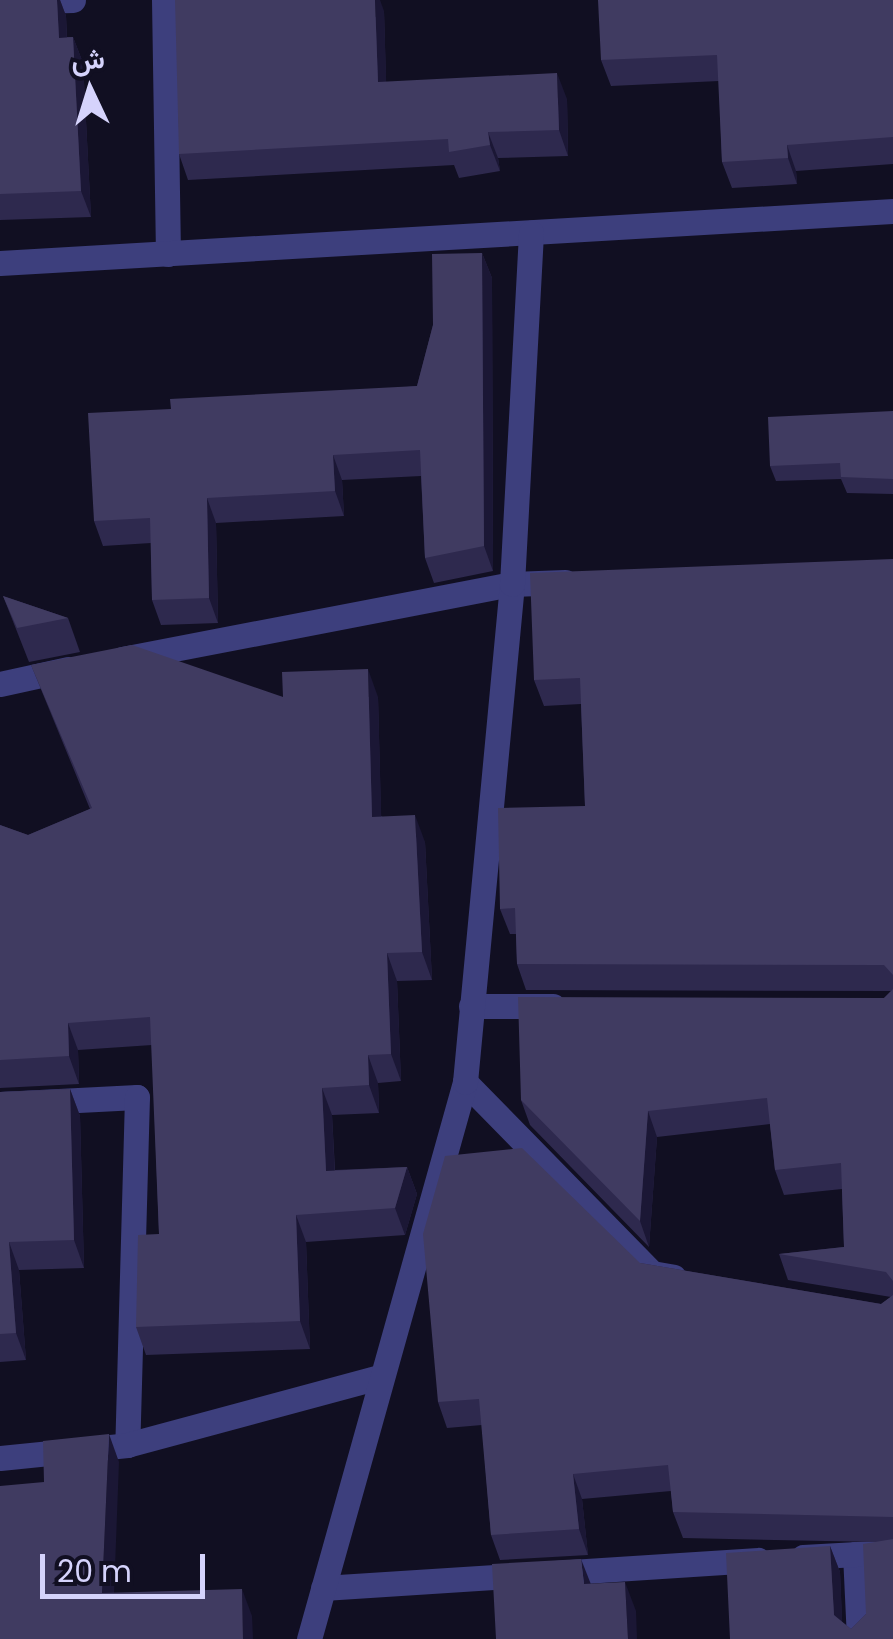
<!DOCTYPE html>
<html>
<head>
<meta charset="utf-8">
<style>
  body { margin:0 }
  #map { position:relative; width:893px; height:1639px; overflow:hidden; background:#110f22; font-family:Poppins,Vazirmatn,sans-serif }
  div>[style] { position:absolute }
  .street>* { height:25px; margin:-12.5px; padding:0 12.5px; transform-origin:12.5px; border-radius:12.5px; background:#3d3f7d }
  .wall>* { inset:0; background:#2e294e }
  .shaded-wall>* { inset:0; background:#1b1735 }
  .building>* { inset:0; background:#403b61 }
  span { translate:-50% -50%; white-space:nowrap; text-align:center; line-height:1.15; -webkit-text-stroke:10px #110f22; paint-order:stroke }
  .north { position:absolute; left:40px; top:40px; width:100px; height:100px; -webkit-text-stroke:8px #110f22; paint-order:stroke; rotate:356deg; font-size:28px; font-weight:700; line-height:40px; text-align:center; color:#d5d3fc }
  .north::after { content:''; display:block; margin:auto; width:35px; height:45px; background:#d5d3fc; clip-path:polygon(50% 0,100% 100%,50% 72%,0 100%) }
  .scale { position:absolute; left:40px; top:1554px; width:165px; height:45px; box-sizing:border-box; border:5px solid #d5d3fc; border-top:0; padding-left:12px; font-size:30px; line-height:35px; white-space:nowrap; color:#d5d3fc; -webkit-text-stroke:8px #110f22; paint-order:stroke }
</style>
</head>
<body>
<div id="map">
  <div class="street">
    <i style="left:164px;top:0;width:254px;rotate:89.1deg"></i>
    <i style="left:0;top:2px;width:73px;rotate:-1.6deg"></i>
    <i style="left:0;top:263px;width:895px;rotate:-3.33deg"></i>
    <i style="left:122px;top:659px;width:397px;rotate:-10.9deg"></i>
    <i style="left:512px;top:584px;width:53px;rotate:-2.2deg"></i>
    <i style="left:0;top:684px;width:70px;rotate:-12.4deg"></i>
    <i style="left:471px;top:1006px;width:82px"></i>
    <i style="left:465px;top:1082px;width:267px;rotate:45.6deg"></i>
    <i style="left:652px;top:1273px;width:22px;rotate:10deg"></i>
    <i style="left:0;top:1104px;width:137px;rotate:-2.9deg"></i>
    <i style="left:137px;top:1097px;width:348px;rotate:91.6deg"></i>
    <i style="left:0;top:1458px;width:128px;rotate:-5.8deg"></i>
    <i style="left:127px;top:1445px;width:264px;rotate:-15.1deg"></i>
    <i style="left:855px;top:1554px;width:85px;rotate:87.3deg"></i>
    <i style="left:803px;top:1557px;width:90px;rotate:-3.2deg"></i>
    <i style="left:323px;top:1588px;width:436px;rotate:-3.7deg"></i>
    <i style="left:309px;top:1639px;width:578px;rotate:-74.35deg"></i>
    <i style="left:465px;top:1082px;width:500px;rotate:-84.61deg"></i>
    <i style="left:512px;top:584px;width:352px;rotate:-86.9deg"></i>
  </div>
  <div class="wall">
    <i style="clip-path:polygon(0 0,60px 0,66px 16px,67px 37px,73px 37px,83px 63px,91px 217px,0 220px)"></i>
    <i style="clip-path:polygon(893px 0,893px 164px,796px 171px,797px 184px,732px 188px,722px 162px,719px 81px,611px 86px,601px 60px)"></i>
    <i style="clip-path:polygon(384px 11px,386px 82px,567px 99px,568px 156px,498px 158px,500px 171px,459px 178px,454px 165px,188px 180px,179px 154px)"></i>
    <i style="clip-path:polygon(482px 253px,492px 278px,493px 571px,434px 583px,425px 558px,421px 476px,342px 480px,344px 516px,216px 523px,218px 623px,161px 625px,152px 600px,151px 543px,103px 546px,94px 521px,171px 409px,417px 386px,433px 325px)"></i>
    <i style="clip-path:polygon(893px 411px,893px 494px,847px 493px,841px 479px,776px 481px,770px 466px)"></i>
    <i style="clip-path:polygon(893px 559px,893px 1639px,730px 1639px,830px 1546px,840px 1572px,842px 1622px,851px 1629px,866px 1614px,877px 1542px,683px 1538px,673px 1512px,671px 1491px,582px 1499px,588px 1555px,500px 1560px,491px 1535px,482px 1425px,447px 1428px,438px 1402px,640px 1263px,881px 1304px,891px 1297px,788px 1280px,779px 1254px,844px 1247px,842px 1189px,784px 1195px,775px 1170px,770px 1124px,657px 1137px,649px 1247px,530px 1125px,521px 1100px,884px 998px,891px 991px,526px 990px,517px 964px,516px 934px,510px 934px,500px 909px,585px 806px,581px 704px,544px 706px,534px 680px)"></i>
    <i style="clip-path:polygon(3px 596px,68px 618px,80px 652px,29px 662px)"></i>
    <i style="clip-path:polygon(31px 665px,283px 697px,378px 697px,381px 816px,425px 842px,432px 980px,397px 981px,401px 1081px,378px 1083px,379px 1113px,332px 1115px,335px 1170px,407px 1167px,417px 1194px,405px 1235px,306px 1242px,310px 1349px,146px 1355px,136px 1327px,159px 1234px,152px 1045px,78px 1050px,79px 1084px,0 1088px,0 825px,28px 835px,90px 809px)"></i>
    <i style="clip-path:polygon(70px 1089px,80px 1116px,84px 1268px,19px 1270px,26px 1360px,0 1362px,0 1092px)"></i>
  </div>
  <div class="shaded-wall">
    <i style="clip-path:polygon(57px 0,60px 0,66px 16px,68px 64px,59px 38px)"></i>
    <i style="clip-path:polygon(375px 0,380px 0,384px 11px,387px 108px,378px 82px)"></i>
    <i style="clip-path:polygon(73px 37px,83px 63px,91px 217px,81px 191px)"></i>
    <i style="clip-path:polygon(557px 73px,567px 99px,568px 156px,559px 130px)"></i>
    <i style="clip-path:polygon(488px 132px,498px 158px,500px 171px,490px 145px)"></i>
    <i style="clip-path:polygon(787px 145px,796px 171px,797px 184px,788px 158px)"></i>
    <i style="clip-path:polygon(482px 253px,492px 278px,493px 571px,484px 546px)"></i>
    <i style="clip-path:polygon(333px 455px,342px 480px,344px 516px,335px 491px)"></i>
    <i style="clip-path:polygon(207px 498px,216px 523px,218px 623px,209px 598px)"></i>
    <i style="clip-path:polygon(368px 669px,378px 697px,382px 844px,372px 817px)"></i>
    <i style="clip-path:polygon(415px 815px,425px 842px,432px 980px,422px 952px)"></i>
    <i style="clip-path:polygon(387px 953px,397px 981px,401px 1081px,391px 1054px)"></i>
    <i style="clip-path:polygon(68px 1023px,78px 1050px,79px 1084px,69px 1056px)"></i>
    <i style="clip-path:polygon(368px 1055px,378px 1083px,379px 1113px,369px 1085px)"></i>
    <i style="clip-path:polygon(322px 1088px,332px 1115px,336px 1198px,326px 1171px)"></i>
    <i style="clip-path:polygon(70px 1089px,80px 1116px,84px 1268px,74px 1240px)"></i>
    <i style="clip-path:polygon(648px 1111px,657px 1137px,649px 1247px,640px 1221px)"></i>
    <i style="clip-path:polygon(407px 1167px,417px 1194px,405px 1235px,395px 1208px)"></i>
    <i style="clip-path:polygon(296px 1215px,306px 1242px,310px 1349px,300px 1321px)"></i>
    <i style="clip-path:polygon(9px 1242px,19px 1270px,26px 1360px,16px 1333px)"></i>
    <i style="clip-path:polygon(109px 1434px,119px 1462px,113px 1621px,102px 1593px)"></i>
    <i style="clip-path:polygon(573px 1474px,582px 1499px,588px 1555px,579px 1529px)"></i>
    <i style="clip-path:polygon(830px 1546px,840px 1572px,843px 1639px,834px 1615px)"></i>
    <i style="clip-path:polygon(581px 1559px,592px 1587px,584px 1584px)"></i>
    <i style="clip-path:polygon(625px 1582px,636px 1611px,637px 1639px,628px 1639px)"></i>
    <i style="clip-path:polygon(242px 1589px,252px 1616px,253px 1639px,243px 1639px)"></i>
  </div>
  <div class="building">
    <i style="clip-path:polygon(0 0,57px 0,59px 38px,73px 37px,81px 191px,0 194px)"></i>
    <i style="clip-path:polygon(175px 0,375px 0,378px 82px,557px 73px,559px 130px,488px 132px,490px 145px,449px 152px,448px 139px,179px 154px)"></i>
    <i style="clip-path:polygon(598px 0,893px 0,893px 137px,787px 145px,788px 158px,722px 162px,717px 55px,601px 60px)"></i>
    <i style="clip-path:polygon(482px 253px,484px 546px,425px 558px,420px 450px,333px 455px,335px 491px,207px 498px,209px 598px,152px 600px,150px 518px,94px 521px,88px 413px,171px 409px,170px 399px,417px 386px,433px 325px,432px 254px)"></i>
    <i style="clip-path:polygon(893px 411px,893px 479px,841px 477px,840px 463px,770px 466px,768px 417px)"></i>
    <i style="clip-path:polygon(893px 559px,893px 975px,884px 965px,517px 964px,515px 908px,500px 909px,498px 808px,585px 806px,580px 678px,534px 680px,530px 573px)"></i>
    <i style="clip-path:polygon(3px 596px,68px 618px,17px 628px)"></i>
    <i style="clip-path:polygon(132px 645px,283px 697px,282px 672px,368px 669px,372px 817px,415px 815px,422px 952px,387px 953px,391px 1054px,368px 1055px,369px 1085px,322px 1088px,326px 1171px,407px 1167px,395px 1208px,296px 1215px,300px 1321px,136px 1327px,138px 1235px,159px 1234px,150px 1017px,68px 1023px,69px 1056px,0 1060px,0 825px,28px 835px,92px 808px,31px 665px)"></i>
    <i style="clip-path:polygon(893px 989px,893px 1281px,886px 1272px,779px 1254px,844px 1247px,841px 1163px,775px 1170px,767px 1098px,648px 1111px,640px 1221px,521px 1100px,518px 997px,884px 998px)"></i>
    <i style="clip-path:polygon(70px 1089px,74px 1240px,9px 1242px,16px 1333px,0 1334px,0 1092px)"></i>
    <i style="clip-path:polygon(522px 1148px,640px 1263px,881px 1304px,893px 1295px,893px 1517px,673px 1512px,668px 1465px,573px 1474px,579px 1529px,491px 1535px,479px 1399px,438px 1402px,423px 1234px,445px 1156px)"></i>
    <i style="clip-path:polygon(109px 1434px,102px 1593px,242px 1589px,243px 1639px,0 1639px,0 1486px,44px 1482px,43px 1441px)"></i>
    <i style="clip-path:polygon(893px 1539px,893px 1639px,730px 1639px,726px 1553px,830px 1546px,834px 1615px,851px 1629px,866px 1614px,863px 1544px)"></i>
    <i style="clip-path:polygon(581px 1559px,584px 1584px,625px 1582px,628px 1639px,496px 1639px,492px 1564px)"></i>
  </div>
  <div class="north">ش</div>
  <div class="scale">20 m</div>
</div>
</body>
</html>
